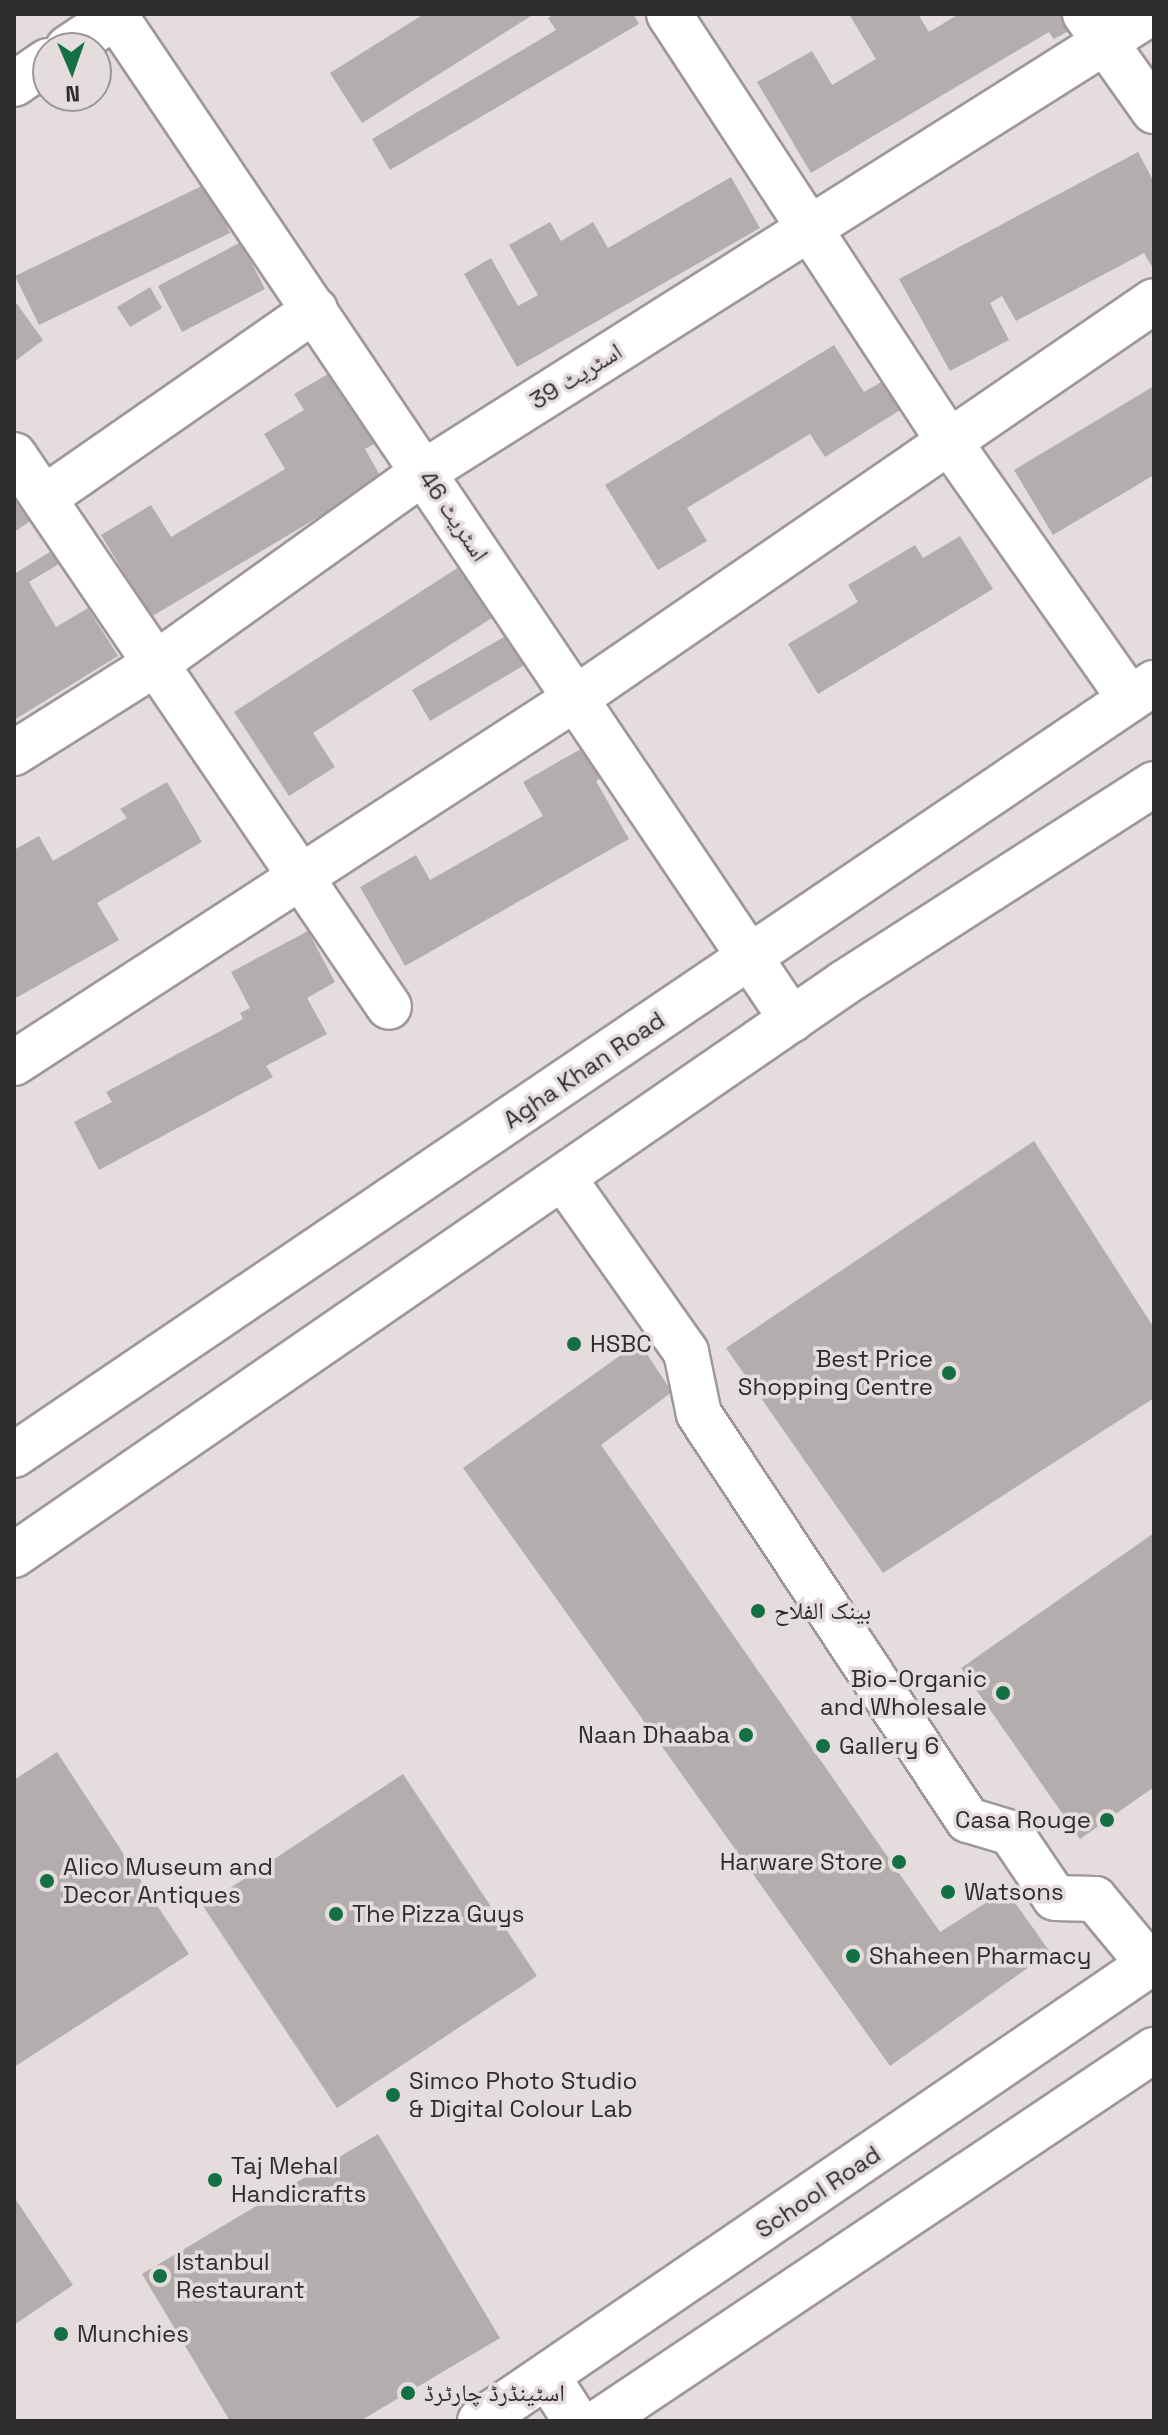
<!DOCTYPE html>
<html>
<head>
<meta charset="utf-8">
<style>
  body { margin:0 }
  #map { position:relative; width:1168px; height:2435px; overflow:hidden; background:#e4dcdd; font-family:"Space Grotesk","Noto Naskh Arabic",sans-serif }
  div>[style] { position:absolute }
  .building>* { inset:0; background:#b4adae }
  .roads { filter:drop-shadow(2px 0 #9f9798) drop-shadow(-2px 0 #9f9798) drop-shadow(0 2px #9f9798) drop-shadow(0 -2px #9f9798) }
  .minor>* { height:44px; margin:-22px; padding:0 22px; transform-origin:22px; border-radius:22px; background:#fff }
  .dots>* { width:22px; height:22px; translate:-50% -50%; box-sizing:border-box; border:4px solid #e4dcdd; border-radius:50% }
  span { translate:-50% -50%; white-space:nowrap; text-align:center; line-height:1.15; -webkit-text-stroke:7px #e4dcdd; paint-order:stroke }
  .street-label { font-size:24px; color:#2f2c2c }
  .poi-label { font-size:24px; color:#2f2c2c }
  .left { translate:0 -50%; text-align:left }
  .right { translate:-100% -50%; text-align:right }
  .frame { position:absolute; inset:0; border:16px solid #2f2c2c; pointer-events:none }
  .north { position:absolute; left:32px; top:32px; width:80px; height:80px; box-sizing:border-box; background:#e4dcdd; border:2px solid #9c9696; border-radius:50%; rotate:178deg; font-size:22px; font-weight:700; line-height:32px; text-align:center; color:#2f2c2c }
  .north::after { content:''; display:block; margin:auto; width:28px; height:36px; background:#147044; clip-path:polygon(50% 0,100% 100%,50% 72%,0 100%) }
</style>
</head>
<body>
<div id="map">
  <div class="building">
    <i style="clip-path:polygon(424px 14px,534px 14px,362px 123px,330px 73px)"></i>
    <i style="clip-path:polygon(555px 14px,633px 14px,639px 24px,390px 170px,372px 139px,556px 30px,548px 18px)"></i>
    <i style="clip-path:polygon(849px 14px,918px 14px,929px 32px,959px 14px,1071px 14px,1078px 26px,1054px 39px,1049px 32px,811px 173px,757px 82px,812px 51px,832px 85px,876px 59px)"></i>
    <i style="clip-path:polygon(1138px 152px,1154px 182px,1154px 270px,1144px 253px,1016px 321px,1002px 296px,990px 303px,1009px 340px,950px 371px,899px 279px)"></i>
    <i style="clip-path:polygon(731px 177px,760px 228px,517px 367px,464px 274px,491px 258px,518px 306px,538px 295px,509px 245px,550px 222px,561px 241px,593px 222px,608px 248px)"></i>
    <i style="clip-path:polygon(206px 184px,230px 233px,39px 325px,15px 276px)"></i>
    <i style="clip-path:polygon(241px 242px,265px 289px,182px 332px,158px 286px)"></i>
    <i style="clip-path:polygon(150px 287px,162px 308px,130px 327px,117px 307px)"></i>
    <i style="clip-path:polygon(14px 300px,43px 340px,14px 362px)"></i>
    <i style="clip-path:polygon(834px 345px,864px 392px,893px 375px,910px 404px,825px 457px,810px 434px,687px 508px,707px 541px,658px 570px,605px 485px)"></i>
    <i style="clip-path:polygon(333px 371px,376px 443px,365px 449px,382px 479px,151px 617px,101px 535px,151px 505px,171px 537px,285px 469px,264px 434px,304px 410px,294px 394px)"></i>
    <i style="clip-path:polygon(1154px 386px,1154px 475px,1053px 535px,1014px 470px)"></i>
    <i style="clip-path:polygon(14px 480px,38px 516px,14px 532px)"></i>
    <i style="clip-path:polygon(960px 536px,993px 589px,818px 694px,788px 644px,858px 602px,848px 585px,915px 545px,923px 558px)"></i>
    <i style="clip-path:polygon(58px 547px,67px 559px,29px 582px,56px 627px,88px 608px,118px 656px,14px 720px,14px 574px)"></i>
    <i style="clip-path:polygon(462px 565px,495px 616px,313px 733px,335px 767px,289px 796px,234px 712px)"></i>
    <i style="clip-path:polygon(509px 634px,526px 664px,430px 721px,412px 690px)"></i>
    <i style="clip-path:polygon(586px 746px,604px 777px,596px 781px,629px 839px,405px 966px,360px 887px,416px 855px,430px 880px,543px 816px,523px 782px)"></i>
    <i style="clip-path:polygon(167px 782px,202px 842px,97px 903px,119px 940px,14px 999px,14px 850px,39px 836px,53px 861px,127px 818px,120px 809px)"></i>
    <i style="clip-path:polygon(308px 931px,335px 982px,307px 998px,327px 1034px,266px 1066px,273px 1077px,99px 1170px,74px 1122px,112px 1102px,106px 1092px,243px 1019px,240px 1013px,250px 1008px,231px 972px)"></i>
    <i style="clip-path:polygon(1034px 1141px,1154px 1328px,1154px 1398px,883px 1573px,726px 1348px)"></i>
    <i style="clip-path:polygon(639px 1342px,672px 1392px,601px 1445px,940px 1932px,1006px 1890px,1050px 1952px,890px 2066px,463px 1468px)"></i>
    <i style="clip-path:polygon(1154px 1533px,1154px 1787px,1080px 1839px,961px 1668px)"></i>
    <i style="clip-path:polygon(57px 1752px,189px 1954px,14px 2067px,14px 1780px)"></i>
    <i style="clip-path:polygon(403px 1774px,537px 1976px,337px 2108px,203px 1906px)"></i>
    <i style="clip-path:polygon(378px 2134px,500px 2338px,360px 2421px,230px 2421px,142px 2274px)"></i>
    <i style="clip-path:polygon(14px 2197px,73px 2285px,14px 2325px)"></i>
  </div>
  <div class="roads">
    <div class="minor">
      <i style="left:114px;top:14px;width:1213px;rotate:56.02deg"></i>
      <i style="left:669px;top:14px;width:506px;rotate:56.78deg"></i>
      <i style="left:946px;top:437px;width:320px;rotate:54.9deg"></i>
      <i style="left:1085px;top:14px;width:119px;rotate:54.6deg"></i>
      <i style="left:68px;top:48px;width:61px;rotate:-33.7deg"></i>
      <i style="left:14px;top:84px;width:41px;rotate:-34.1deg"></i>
      <i style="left:14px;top:455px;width:667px;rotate:55.81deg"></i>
      <i style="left:44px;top:498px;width:330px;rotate:-34.8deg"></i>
      <i style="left:14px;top:753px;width:169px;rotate:-32.2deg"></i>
      <i style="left:157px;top:663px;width:328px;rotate:-35.6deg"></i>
      <i style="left:424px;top:472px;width:858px;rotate:-32.28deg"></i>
      <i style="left:14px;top:1063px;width:670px;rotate:-33deg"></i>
      <i style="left:576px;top:698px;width:701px;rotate:-34.48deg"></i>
      <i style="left:564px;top:1179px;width:212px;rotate:54.8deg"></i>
      <i style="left:686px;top:1352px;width:63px;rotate:78.2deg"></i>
      <i style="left:699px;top:1414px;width:487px;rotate:56.5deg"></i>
      <i style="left:968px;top:1820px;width:45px;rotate:16.8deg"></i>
      <i style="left:1011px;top:1833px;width:78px;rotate:55.9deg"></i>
      <i style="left:1055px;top:1898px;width:40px;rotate:1.4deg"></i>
      <i style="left:1095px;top:1899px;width:85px;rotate:50.3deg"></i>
      <i style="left:14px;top:1455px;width:1377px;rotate:-34.11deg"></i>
      <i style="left:14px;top:1555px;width:1008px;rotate:-34.57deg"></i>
      <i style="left:844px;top:983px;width:368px;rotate:-32.7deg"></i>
      <i style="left:547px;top:2376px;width:54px;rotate:57.2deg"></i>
      <i style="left:480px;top:2421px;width:816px;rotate:-34.31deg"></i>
      <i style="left:600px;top:2421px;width:667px;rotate:-33.81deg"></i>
    </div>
  </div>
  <div class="dots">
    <i style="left:574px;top:1344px;background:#147044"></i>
    <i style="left:949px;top:1373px;background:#147044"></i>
    <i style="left:758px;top:1611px;background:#147044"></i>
    <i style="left:1003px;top:1693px;background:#147044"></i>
    <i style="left:746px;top:1735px;background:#147044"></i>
    <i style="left:823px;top:1746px;background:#147044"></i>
    <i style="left:1107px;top:1820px;background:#147044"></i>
    <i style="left:899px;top:1862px;background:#147044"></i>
    <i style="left:47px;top:1881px;background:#147044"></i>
    <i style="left:948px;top:1892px;background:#147044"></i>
    <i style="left:336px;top:1914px;background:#147044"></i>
    <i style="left:853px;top:1956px;background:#147044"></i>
    <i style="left:393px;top:2095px;background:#147044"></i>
    <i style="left:215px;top:2180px;background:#147044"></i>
    <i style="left:160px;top:2276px;background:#147044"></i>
    <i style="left:61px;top:2334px;background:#147044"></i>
    <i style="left:408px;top:2393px;background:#147044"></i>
  </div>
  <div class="street-label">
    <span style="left:576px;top:376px;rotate:-32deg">اسٹریٹ 39</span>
    <span style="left:454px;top:516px;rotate:56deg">اسٹریٹ 46</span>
    <span style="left:584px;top:1070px;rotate:-34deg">Agha Khan Road</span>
    <span style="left:818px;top:2192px;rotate:-34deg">School Road</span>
  </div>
  <div class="poi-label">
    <span class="left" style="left:590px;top:1344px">HSBC</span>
    <span class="right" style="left:933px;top:1373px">Best Price<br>Shopping Centre</span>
    <span class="left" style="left:774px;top:1611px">بینک الفلاح</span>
    <span class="right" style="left:987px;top:1693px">Bio-Organic<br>and Wholesale</span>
    <span class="right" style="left:730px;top:1735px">Naan Dhaaba</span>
    <span class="left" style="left:839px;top:1746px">Gallery 6</span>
    <span class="right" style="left:1091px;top:1820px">Casa Rouge</span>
    <span class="right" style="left:883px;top:1862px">Harware Store</span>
    <span class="left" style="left:63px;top:1881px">Alico Museum and<br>Decor Antiques</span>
    <span class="left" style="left:964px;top:1892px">Watsons</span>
    <span class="left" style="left:352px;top:1914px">The Pizza Guys</span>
    <span class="left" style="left:869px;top:1956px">Shaheen Pharmacy</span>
    <span class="left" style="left:409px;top:2095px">Simco Photo Studio<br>&amp; Digital Colour Lab</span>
    <span class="left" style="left:231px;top:2180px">Taj Mehal<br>Handicrafts</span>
    <span class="left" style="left:176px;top:2276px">Istanbul<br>Restaurant</span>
    <span class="left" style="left:77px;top:2334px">Munchies</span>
    <span class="left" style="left:424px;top:2393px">اسٹینڈرڈ چارٹرڈ</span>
  </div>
  <div class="frame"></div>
  <div class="north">N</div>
</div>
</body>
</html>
